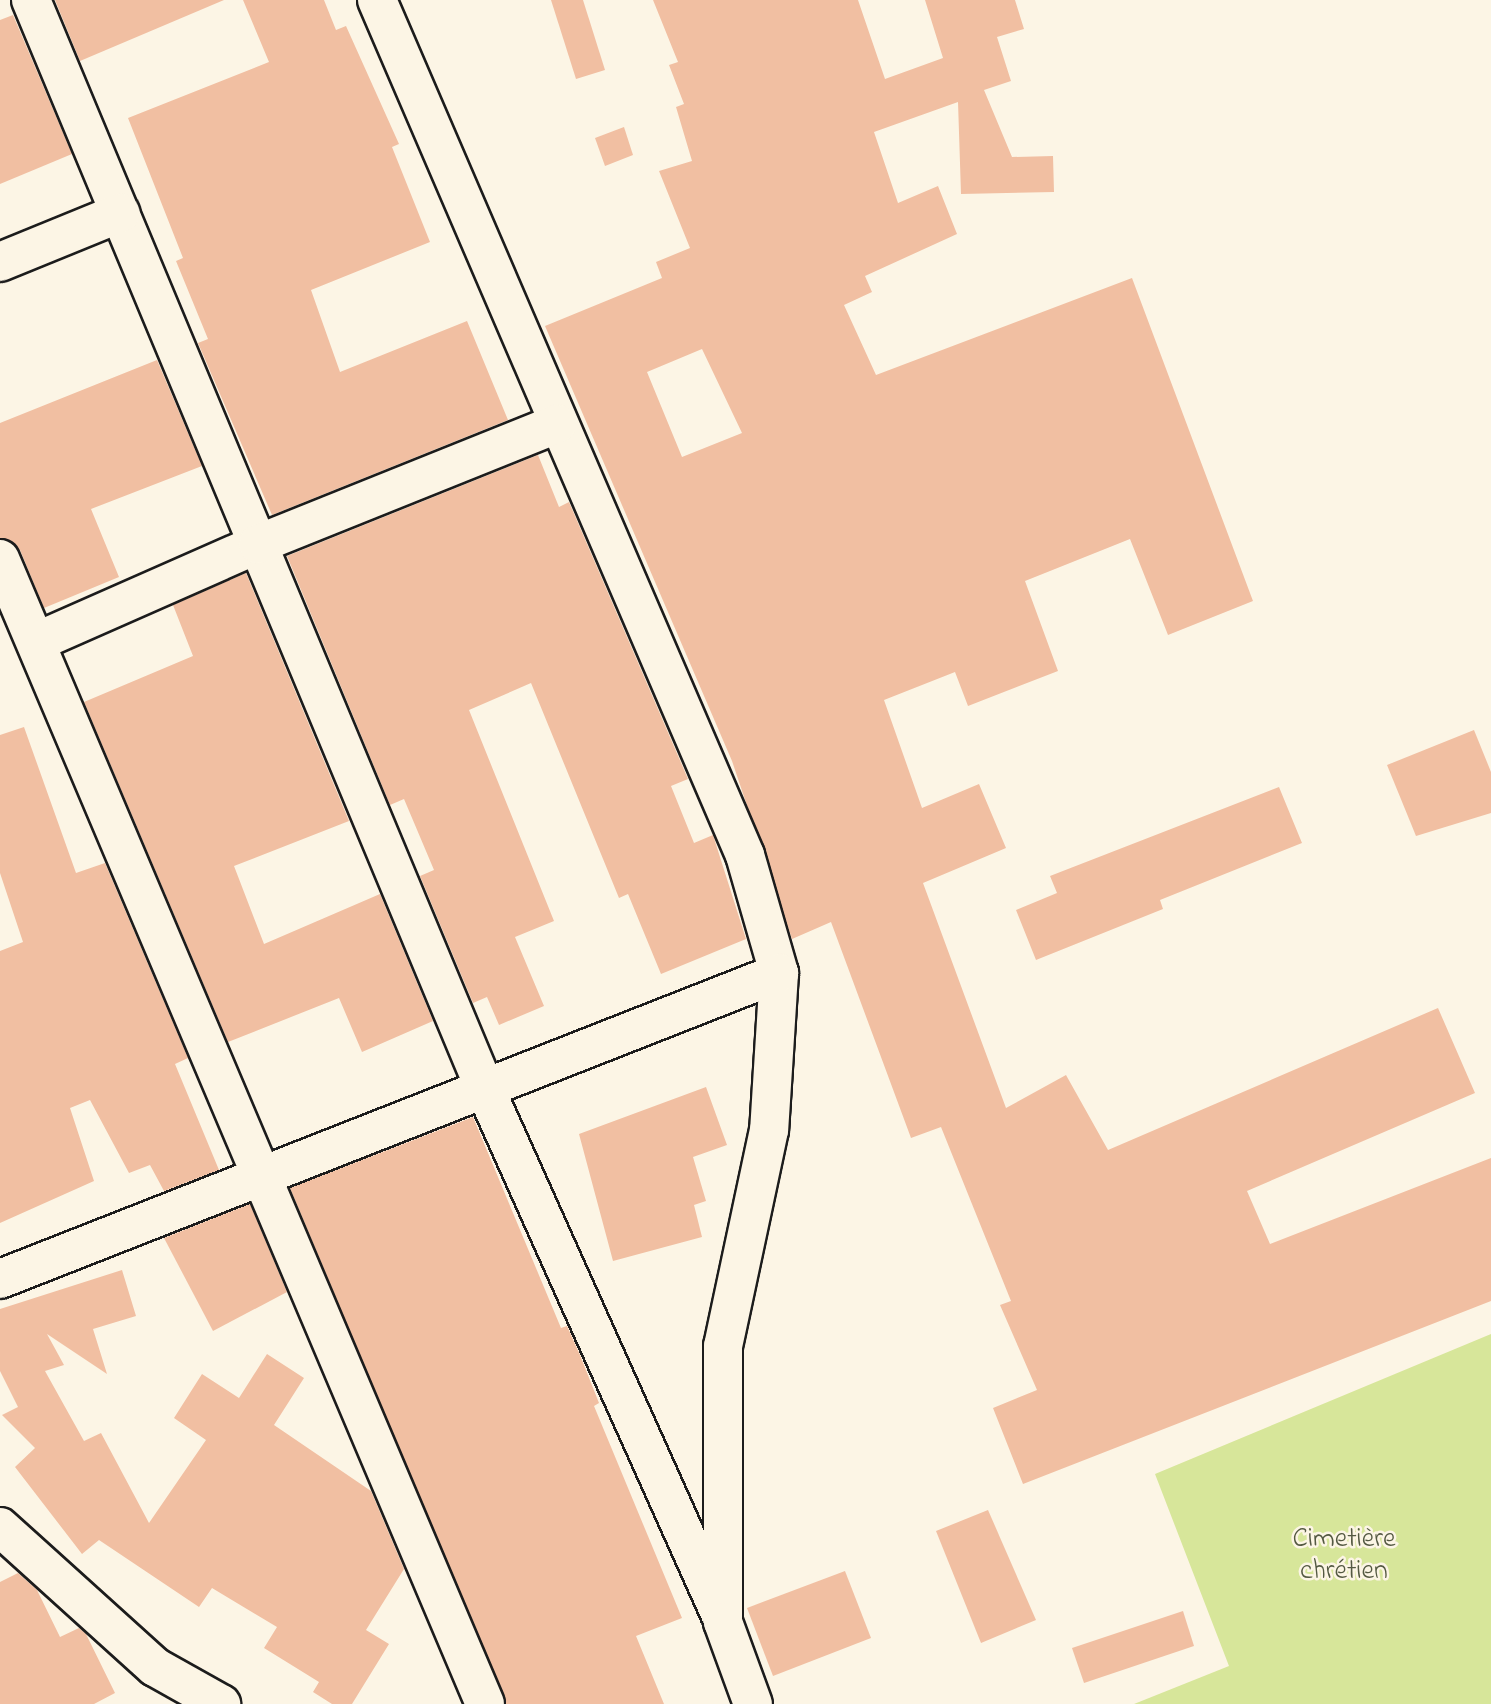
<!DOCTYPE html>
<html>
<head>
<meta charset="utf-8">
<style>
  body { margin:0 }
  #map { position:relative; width:1491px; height:1704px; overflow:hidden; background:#fcf5e5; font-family:"Indie Flower",sans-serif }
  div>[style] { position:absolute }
  .green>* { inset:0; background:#d7e69a }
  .building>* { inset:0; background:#f1bfa2 }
  .roads { filter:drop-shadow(2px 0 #1c1c1c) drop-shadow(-2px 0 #1c1c1c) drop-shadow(0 2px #1c1c1c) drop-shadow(0 -2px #1c1c1c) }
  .minor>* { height:38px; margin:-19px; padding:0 19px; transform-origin:19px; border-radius:19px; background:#fcf5e5 }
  span { translate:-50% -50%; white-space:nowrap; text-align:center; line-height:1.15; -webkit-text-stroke:5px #fcf5e5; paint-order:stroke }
  .park-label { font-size:28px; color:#545942 }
</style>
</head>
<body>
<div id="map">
  <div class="green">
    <i style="clip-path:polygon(1491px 1334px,1491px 1704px,1134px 1704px,1229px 1666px,1155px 1474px)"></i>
  </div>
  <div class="building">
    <i style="clip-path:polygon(55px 0,224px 0,80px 61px)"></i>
    <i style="clip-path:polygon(243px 0,324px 0,336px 30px,346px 26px,399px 144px,392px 147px,430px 242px,311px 290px,340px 372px,467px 321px,508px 420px,272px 515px,198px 343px,208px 339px,176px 261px,183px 258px,128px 118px,269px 62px)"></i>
    <i style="clip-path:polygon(551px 0,583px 0,605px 70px,576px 79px)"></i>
    <i style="clip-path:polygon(evenodd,653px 0,858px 0,885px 79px,943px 58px,925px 0,1015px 0,1024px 29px,997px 37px,1011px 81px,984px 90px,1012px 157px,1053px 156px,1054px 192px,961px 194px,958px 102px,874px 132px,898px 203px,938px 186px,957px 234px,865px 276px,872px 292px,844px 305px,876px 375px,1132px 278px,1253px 601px,1168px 635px,1130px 539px,1025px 581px,1058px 671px,968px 706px,955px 672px,884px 700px,922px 808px,979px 784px,1006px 848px,923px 883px,1006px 1108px,1066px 1075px,1108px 1150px,1438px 1008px,1475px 1093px,1247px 1191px,1270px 1244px,1491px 1158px,1491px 1301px,1023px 1484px,993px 1408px,1037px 1390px,1000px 1305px,1011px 1301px,941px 1127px,911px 1138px,831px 922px,792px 939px,732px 761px,545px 326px,662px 278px,656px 262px,690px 248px,659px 171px,692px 161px,676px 107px,684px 104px,669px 65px,678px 62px,653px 0,702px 349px,742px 433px,682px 457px,647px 372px,702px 349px)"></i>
    <i style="clip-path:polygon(13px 15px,72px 154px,0 184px,0 20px)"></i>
    <i style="clip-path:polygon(624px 127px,633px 155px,605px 166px,595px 138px)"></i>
    <i style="clip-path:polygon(157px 360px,202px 466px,91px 509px,119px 577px,44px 608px,20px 550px,0 538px,0 423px)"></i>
    <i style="clip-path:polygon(538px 455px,559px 507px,569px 502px,688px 779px,671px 786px,694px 843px,713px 835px,746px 939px,661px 974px,628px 894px,619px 898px,531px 683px,469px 710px,554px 921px,515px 937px,544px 1006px,499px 1025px,487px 997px,473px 1003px,420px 876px,434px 870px,404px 799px,390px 805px,287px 556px)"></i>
    <i style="clip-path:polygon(246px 573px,349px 821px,234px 866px,264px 944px,380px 894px,433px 1021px,362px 1052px,339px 998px,228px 1042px,84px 702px,193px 656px,173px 605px)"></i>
    <i style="clip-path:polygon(24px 727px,76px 873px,105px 863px,188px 1058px,175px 1064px,219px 1170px,164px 1191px,150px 1165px,129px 1173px,90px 1100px,70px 1108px,94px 1181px,0 1223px,0 951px,23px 942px,0 873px,0 735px)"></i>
    <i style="clip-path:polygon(1474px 730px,1491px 772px,1491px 813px,1416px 836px,1387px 765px)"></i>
    <i style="clip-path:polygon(1279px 787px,1302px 843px,1160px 900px,1163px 909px,1036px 960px,1016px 910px,1057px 893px,1050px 876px)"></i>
    <i style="clip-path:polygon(706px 1087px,727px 1145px,693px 1157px,706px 1201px,694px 1205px,702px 1237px,613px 1261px,579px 1134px)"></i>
    <i style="clip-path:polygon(473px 1117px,561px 1328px,567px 1326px,580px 1355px,599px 1403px,594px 1406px,682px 1618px,636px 1636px,664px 1704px,506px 1704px,290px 1188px)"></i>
    <i style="clip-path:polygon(250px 1204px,287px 1292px,213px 1331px,164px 1238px)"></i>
    <i style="clip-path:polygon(122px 1270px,136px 1316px,93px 1329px,107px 1374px,47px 1334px,64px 1365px,45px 1371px,84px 1441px,101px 1433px,149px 1523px,206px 1440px,174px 1418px,202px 1374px,239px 1398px,267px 1354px,304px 1378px,274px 1425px,371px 1491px,404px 1569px,366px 1630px,389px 1644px,352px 1704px,332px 1704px,313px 1692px,319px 1682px,264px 1648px,277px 1627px,212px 1588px,199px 1607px,99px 1540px,82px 1554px,15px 1467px,35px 1448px,2px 1415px,18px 1407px,0 1371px,0 1309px)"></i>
    <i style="clip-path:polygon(988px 1510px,1036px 1620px,981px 1643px,936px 1531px)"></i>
    <i style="clip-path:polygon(845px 1571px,871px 1638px,773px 1676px,747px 1608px)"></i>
    <i style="clip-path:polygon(18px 1573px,37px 1590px,60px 1637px,79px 1628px,86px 1634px,115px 1693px,94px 1704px,0 1704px,0 1582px)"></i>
    <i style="clip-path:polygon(1183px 1611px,1194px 1646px,1084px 1683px,1072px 1648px)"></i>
  </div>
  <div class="roads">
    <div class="minor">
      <i style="left:31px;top:0;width:1180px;rotate:67.37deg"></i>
      <i style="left:485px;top:1089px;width:574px;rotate:65.85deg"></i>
      <i style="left:377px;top:0;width:931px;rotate:66.71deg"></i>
      <i style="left:745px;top:855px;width:123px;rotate:73.9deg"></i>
      <i style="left:779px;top:973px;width:157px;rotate:93.6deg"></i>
      <i style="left:769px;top:1130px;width:221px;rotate:102deg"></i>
      <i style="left:723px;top:1346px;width:276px;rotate:90deg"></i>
      <i style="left:723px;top:1622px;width:87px;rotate:69.9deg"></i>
      <i style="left:0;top:262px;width:130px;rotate:-22.2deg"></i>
      <i style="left:0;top:559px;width:1243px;rotate:67.04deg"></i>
      <i style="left:36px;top:642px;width:243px;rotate:-23.8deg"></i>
      <i style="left:258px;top:544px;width:322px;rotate:-21.9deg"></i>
      <i style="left:0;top:1279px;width:837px;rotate:-21.45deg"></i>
      <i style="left:0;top:1527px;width:209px;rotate:42.1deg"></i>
      <i style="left:155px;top:1667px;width:76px;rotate:29.3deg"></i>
    </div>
  </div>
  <div class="park-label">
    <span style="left:1344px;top:1556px">Cimetière<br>chrétien</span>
  </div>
</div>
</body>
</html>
